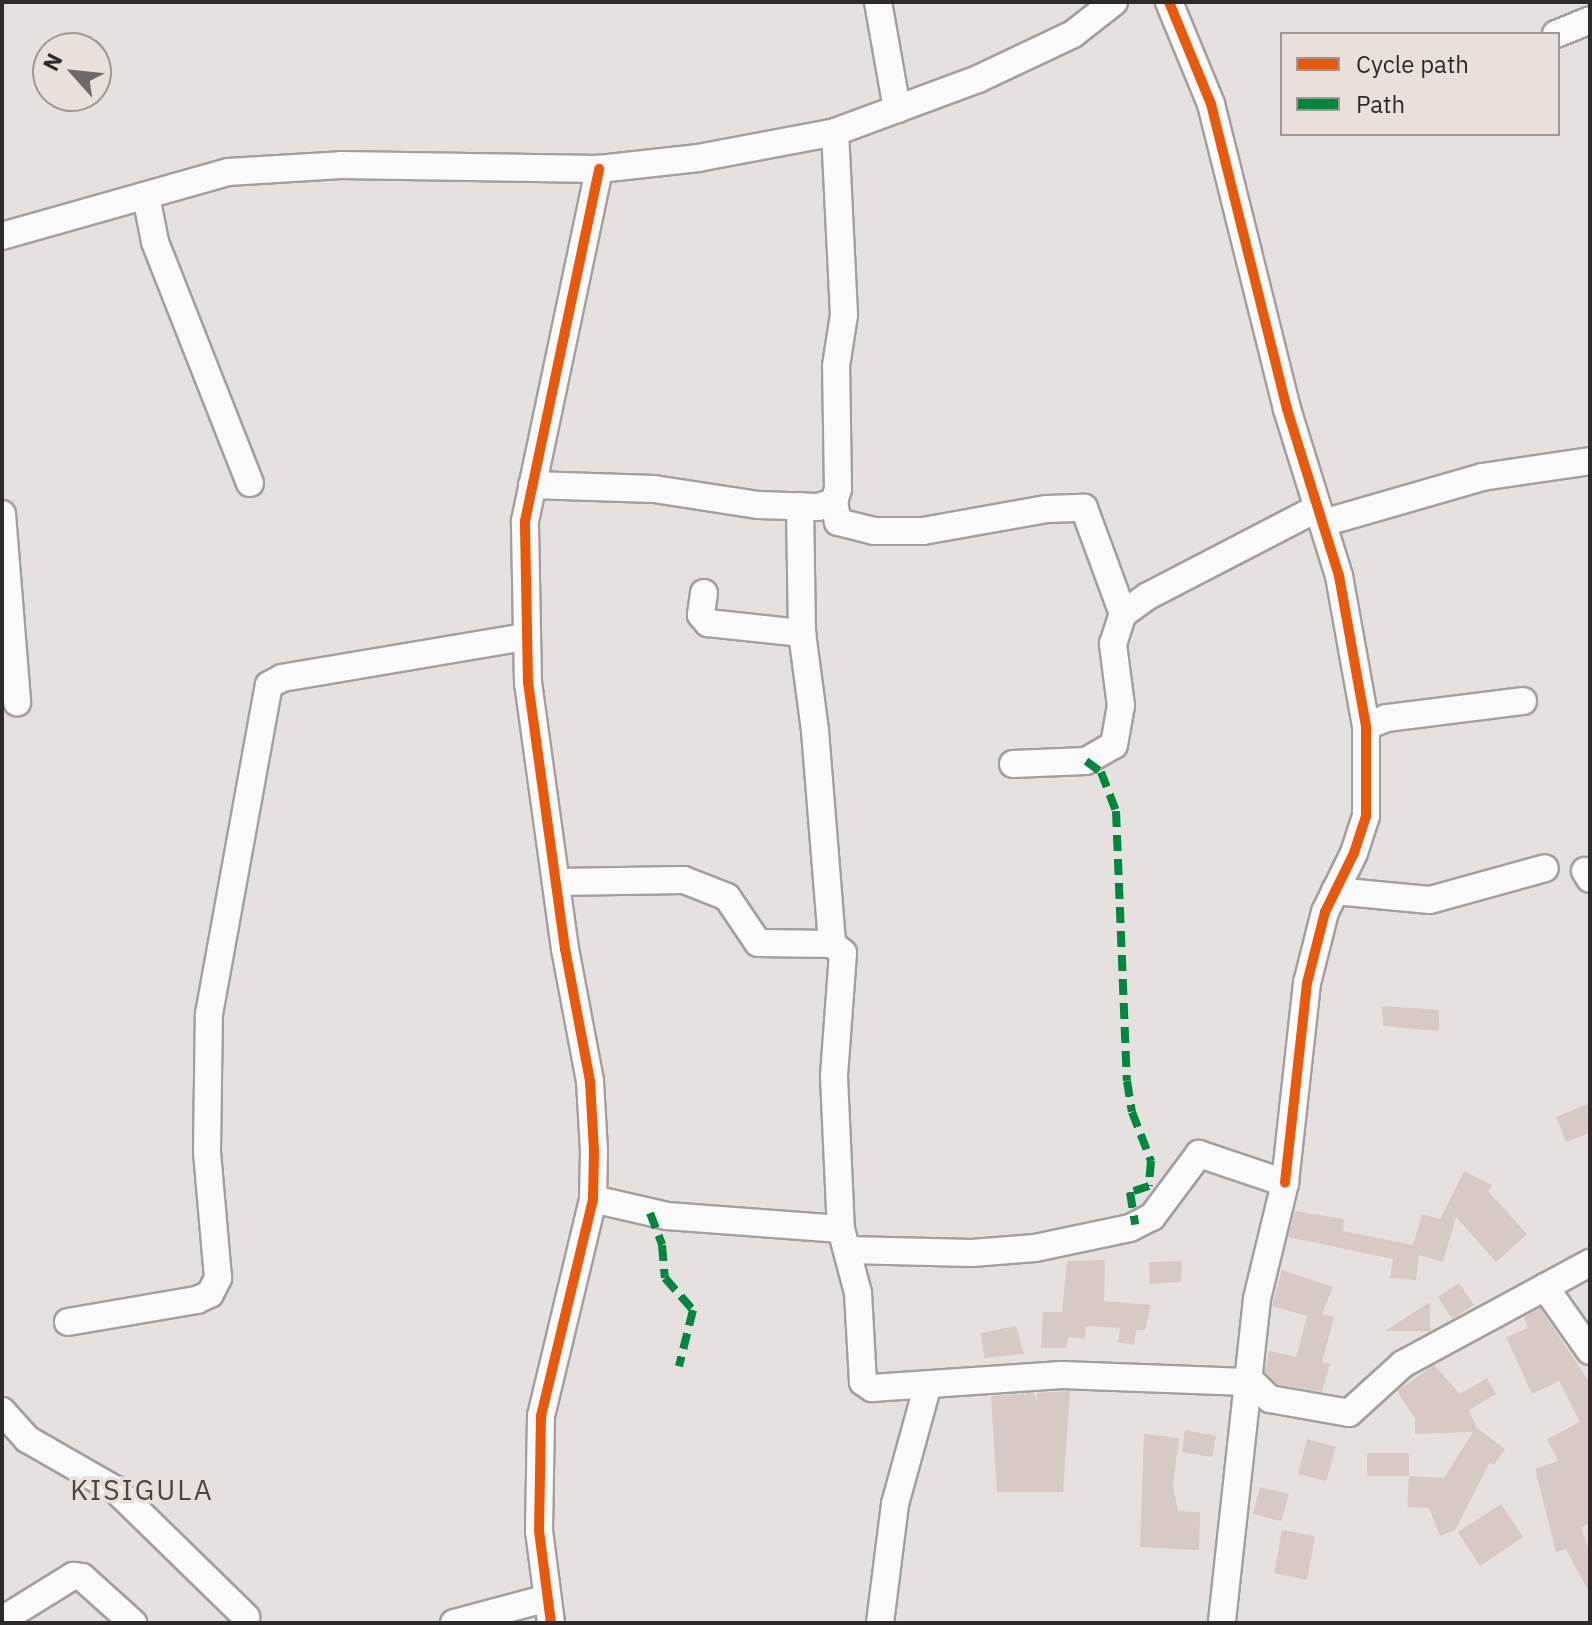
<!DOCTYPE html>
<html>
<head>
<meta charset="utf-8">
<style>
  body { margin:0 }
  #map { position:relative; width:1592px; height:1625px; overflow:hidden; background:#e6e1df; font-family:"IBM Plex Sans",sans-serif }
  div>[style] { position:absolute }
  .building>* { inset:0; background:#d9c9c4 }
  .roads { filter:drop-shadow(2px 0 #a39f9e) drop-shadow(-2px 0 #a39f9e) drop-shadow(0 2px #a39f9e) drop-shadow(0 -2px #a39f9e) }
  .minor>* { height:26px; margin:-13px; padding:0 13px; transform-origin:13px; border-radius:13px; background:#fbfafa }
  .quiet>* { height:8px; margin-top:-4px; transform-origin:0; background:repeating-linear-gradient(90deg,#00873e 0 16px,transparent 0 24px) }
  .cycleway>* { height:10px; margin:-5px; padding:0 5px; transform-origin:5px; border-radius:5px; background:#e8590c }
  span { translate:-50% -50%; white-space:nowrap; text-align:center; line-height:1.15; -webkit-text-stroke:7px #e9e0dc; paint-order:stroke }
  .quarter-label { font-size:28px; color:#4d4542; letter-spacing:2px }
  .frame { position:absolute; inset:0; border:4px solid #2e2a29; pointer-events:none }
  .legend { position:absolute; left:1280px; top:32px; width:280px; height:104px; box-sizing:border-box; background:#e9e0dc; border:2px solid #9e9794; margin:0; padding:10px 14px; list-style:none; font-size:24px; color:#2e2a29 }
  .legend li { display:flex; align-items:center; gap:16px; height:40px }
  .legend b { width:40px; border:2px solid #9e9794 }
  .north { position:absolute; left:32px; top:32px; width:80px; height:80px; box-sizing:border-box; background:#e9e0dc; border:2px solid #9e9794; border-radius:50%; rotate:297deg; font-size:22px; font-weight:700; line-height:32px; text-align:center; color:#2e2a29 }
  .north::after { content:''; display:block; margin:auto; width:28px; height:36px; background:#6e6a69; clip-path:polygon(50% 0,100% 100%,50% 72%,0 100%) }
</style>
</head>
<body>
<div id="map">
  <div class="building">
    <i style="clip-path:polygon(1382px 1006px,1439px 1010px,1439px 1031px,1383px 1026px)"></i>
    <i style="clip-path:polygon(1590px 1103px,1590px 1133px,1566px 1142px,1556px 1117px)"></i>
    <i style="clip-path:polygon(1464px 1171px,1492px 1185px,1488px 1191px,1527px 1234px,1496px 1262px,1456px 1217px,1443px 1262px,1419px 1255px,1416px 1280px,1390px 1278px,1393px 1259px,1288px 1237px,1295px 1211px,1344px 1219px,1343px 1231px,1413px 1245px,1422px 1214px,1440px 1219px)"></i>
    <i style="clip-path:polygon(1105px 1260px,1104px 1301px,1151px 1305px,1145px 1330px,1136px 1330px,1134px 1345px,1118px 1342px,1120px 1328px,1086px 1326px,1085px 1339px,1068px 1337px,1066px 1348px,1041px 1348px,1043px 1312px,1062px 1312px,1067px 1261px)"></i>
    <i style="clip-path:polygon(1182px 1261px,1181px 1282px,1150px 1284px,1149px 1262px)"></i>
    <i style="clip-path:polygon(1282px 1270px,1333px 1287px,1322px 1314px,1334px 1317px,1322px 1362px,1330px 1364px,1322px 1392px,1278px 1384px,1265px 1372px,1269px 1351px,1296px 1357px,1307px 1316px,1272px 1306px)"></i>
    <i style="clip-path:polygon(1459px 1283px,1474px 1305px,1452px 1319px,1438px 1297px)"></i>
    <i style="clip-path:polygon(1430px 1302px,1430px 1331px,1385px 1331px,1413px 1313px)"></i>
    <i style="clip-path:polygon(1540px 1308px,1590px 1383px,1590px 1523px,1581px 1527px,1590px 1553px,1590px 1594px,1566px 1549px,1556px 1552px,1535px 1469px,1558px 1461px,1547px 1439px,1580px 1422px,1559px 1381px,1532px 1394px,1506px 1337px,1528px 1328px,1524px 1317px)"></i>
    <i style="clip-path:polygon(1016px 1326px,1024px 1354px,984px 1358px,981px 1333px)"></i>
    <i style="clip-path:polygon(1434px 1365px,1460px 1394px,1487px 1378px,1496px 1394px,1469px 1410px,1477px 1428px,1505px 1449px,1494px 1465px,1490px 1462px,1455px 1530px,1440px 1536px,1429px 1508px,1407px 1507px,1409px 1476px,1444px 1478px,1473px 1432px,1415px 1434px,1415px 1419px,1397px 1391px)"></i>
    <i style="clip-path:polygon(1070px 1391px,1063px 1492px,997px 1492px,991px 1396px,1034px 1393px,1037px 1402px,1037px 1393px)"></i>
    <i style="clip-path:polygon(1185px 1430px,1216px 1436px,1212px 1457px,1182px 1452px)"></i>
    <i style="clip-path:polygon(1144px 1434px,1179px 1438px,1173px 1486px,1178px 1511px,1200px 1512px,1199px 1550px,1140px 1547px)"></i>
    <i style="clip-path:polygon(1307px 1439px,1336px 1447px,1326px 1481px,1298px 1474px)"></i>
    <i style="clip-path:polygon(1367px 1453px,1409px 1453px,1409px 1476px,1367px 1476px)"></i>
    <i style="clip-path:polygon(1260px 1487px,1289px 1494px,1281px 1521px,1253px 1514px)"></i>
    <i style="clip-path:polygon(1501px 1504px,1523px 1537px,1480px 1566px,1458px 1532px)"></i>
    <i style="clip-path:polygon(1282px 1530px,1315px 1536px,1307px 1580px,1274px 1573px)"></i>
  </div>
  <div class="roads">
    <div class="minor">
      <i style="left:878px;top:2px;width:109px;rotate:79.9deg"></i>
      <i style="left:1169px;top:2px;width:110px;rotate:67.6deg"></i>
      <i style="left:1211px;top:104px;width:314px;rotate:76deg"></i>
      <i style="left:1287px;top:409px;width:175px;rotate:72.7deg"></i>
      <i style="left:1339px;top:576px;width:152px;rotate:79.8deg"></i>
      <i style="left:1366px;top:726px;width:90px;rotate:90deg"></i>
      <i style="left:1366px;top:816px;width:39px;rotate:108deg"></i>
      <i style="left:1354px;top:853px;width:66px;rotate:116.2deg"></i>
      <i style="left:1325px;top:912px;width:73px;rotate:104.2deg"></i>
      <i style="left:1307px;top:983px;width:201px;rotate:96.3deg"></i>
      <i style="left:1556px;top:34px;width:37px;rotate:-22deg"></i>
      <i style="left:146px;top:196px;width:47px;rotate:78.9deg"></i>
      <i style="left:155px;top:242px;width:259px;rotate:68.5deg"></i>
      <i style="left:2px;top:236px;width:235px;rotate:-15.8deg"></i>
      <i style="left:228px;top:172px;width:113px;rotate:-3.5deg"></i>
      <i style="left:341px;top:165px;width:258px;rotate:0.9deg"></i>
      <i style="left:599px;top:169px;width:100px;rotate:-6.3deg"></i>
      <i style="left:698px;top:158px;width:139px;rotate:-10.7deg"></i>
      <i style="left:835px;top:132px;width:153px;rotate:-20.3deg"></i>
      <i style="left:978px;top:79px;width:105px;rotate:-25.3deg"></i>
      <i style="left:1073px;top:34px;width:52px;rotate:-38deg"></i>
      <i style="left:532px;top:485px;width:122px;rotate:1.9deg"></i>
      <i style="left:654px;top:489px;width:106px;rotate:8.7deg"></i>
      <i style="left:759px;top:505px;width:59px;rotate:1.9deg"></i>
      <i style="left:818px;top:507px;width:17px;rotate:-17deg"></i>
      <i style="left:834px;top:502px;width:14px;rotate:-73deg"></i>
      <i style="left:838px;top:489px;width:123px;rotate:-90.9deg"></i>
      <i style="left:836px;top:366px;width:52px;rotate:-81.1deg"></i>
      <i style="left:844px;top:315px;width:183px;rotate:-92.8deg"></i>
      <i style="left:834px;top:502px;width:20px;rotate:79deg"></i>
      <i style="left:838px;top:522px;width:37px;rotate:14deg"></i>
      <i style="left:874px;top:531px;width:49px"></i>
      <i style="left:923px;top:531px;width:126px;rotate:-10.1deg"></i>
      <i style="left:1047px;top:509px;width:37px;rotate:-2deg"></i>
      <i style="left:1084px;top:508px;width:113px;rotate:69.8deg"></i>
      <i style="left:800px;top:506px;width:127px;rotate:89.1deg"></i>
      <i style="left:2px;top:514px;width:189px;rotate:85.4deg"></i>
      <i style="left:1323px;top:523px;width:166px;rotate:-16.1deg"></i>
      <i style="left:1482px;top:477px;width:109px;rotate:-8.4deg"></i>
      <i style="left:704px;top:593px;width:22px;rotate:98deg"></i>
      <i style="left:701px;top:615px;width:11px;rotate:49deg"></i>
      <i style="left:708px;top:623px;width:95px;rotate:6.1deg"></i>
      <i style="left:802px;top:633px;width:99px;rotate:82.4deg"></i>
      <i style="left:815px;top:731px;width:214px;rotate:85.4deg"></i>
      <i style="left:1366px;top:726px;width:22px;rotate:-21deg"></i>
      <i style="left:1387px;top:718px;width:137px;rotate:-7.1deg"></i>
      <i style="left:1013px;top:764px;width:73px;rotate:-2.4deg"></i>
      <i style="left:1086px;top:761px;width:32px;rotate:-30deg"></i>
      <i style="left:1114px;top:745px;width:40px;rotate:-80deg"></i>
      <i style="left:1121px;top:706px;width:63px;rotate:-97.4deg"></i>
      <i style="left:1113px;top:644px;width:32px;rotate:-72deg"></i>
      <i style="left:1123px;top:614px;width:31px;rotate:-36deg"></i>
      <i style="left:1148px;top:596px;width:191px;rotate:-27.4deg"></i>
      <i style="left:1585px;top:871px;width:9px;rotate:58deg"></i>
      <i style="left:556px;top:882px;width:128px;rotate:-0.9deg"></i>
      <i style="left:684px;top:880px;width:46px;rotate:21.6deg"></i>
      <i style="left:727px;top:897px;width:55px;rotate:56deg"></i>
      <i style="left:758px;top:943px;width:74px;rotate:0.8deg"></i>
      <i style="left:832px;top:944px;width:14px;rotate:39deg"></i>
      <i style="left:843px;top:953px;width:124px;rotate:94.2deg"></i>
      <i style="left:834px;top:1077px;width:152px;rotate:87.4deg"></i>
      <i style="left:1335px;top:891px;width:95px;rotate:5.4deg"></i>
      <i style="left:1430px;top:900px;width:119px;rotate:-15.5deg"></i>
      <i style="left:593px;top:1199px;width:76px;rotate:12.9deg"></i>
      <i style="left:667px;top:1216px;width:174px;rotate:4.3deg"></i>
      <i style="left:841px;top:1229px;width:66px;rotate:75.1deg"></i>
      <i style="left:858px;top:1293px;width:89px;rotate:86.8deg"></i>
      <i style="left:863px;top:1382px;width:11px;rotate:34deg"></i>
      <i style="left:872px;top:1388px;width:190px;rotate:-3.9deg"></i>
      <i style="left:1062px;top:1375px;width:185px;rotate:2.2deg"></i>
      <i style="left:848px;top:1250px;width:124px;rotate:1.4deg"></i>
      <i style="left:972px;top:1253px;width:63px;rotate:-4.5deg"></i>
      <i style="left:1035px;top:1248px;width:97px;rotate:-11.9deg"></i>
      <i style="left:1130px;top:1228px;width:25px;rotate:-27deg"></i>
      <i style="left:1152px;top:1217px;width:79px;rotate:-53.3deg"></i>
      <i style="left:1199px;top:1154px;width:91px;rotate:18.6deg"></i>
      <i style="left:1285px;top:1183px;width:119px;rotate:103.6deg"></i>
      <i style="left:1257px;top:1299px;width:326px;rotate:96.2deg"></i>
      <i style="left:1545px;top:1287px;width:78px;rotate:54.9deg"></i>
      <i style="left:68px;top:1322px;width:131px;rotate:-9.7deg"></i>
      <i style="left:197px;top:1300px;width:14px;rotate:-25deg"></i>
      <i style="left:210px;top:1294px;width:18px;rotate:-63deg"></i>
      <i style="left:218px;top:1278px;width:127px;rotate:-95deg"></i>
      <i style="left:207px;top:1151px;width:137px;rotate:-89.2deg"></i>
      <i style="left:209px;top:1014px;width:334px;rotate:-79.7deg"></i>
      <i style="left:269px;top:685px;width:15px;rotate:-28deg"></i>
      <i style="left:282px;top:678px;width:245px;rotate:-9.6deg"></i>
      <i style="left:1247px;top:1377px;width:32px;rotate:44deg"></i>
      <i style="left:1270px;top:1399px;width:80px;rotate:10deg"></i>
      <i style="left:1349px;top:1413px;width:73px;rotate:-42.2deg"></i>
      <i style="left:1403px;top:1364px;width:213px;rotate:-28.4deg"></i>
      <i style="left:2px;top:1411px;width:38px;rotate:48deg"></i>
      <i style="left:27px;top:1439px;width:103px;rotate:29.8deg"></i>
      <i style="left:116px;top:1490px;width:182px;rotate:44.3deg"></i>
      <i style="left:2px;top:1620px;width:84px;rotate:-31.8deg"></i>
      <i style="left:73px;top:1576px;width:9px;rotate:6deg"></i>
      <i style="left:82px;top:1577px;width:69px;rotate:42deg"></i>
      <i style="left:454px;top:1623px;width:93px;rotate:-14.9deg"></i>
      <i style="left:551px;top:1623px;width:93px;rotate:-97.4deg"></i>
      <i style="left:539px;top:1531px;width:115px;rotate:-89deg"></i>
      <i style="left:541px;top:1416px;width:223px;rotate:-76.5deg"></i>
      <i style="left:593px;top:1199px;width:48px;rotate:-88.8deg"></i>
      <i style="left:594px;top:1151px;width:70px;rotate:-93.3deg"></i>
      <i style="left:590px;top:1081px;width:134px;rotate:-100.7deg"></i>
      <i style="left:565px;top:949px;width:269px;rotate:-97.9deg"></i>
      <i style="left:528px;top:683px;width:162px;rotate:-91.1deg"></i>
      <i style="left:525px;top:521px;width:360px;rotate:-78.1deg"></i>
      <i style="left:880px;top:1623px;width:120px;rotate:-82.8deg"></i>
      <i style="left:895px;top:1504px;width:124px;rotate:-74.6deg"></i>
    </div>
  </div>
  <div class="quiet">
    <i style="left:1086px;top:761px;width:19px;rotate:36deg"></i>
    <i style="left:1101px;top:772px;width:42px;rotate:69deg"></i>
    <i style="left:1116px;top:811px;width:270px;rotate:87.7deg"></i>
    <i style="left:1127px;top:1081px;width:31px;rotate:81deg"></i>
    <i style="left:1132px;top:1112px;width:53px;rotate:68.8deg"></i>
    <i style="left:1151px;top:1161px;width:25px;rotate:95deg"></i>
    <i style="left:1149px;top:1186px;width:20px;rotate:162deg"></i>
    <i style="left:1130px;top:1192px;width:33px;rotate:81deg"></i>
    <i style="left:650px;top:1213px;width:34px;rotate:69deg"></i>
    <i style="left:662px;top:1245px;width:33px;rotate:85deg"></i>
    <i style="left:665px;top:1278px;width:43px;rotate:48.8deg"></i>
    <i style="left:693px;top:1310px;width:58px;rotate:104deg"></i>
  </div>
  <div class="cycleway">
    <i style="left:1169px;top:2px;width:110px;rotate:67.6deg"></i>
    <i style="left:1211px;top:104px;width:314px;rotate:76deg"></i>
    <i style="left:1287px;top:409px;width:175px;rotate:72.7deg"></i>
    <i style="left:1339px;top:576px;width:152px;rotate:79.8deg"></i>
    <i style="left:1366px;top:726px;width:90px;rotate:90deg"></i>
    <i style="left:1366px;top:816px;width:39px;rotate:108deg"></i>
    <i style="left:1354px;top:853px;width:66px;rotate:116.2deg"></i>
    <i style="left:1325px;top:912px;width:73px;rotate:104.2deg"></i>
    <i style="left:1307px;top:983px;width:201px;rotate:96.3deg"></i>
    <i style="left:551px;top:1623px;width:93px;rotate:-97.4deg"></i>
    <i style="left:539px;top:1531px;width:115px;rotate:-89deg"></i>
    <i style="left:541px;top:1416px;width:223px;rotate:-76.5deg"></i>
    <i style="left:593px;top:1199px;width:48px;rotate:-88.8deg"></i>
    <i style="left:594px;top:1151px;width:70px;rotate:-93.3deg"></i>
    <i style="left:590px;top:1081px;width:134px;rotate:-100.7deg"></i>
    <i style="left:565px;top:949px;width:269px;rotate:-97.9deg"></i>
    <i style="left:528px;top:683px;width:162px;rotate:-91.1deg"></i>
    <i style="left:525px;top:521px;width:360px;rotate:-78.1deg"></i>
  </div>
  <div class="quarter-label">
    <span style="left:142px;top:1490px">KISIGULA</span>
  </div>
  <div class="frame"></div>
  <ul class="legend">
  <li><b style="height:10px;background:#e8590c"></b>Cycle path</li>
  <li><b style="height:10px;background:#00873e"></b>Path</li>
  </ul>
  <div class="north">N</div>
</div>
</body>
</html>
